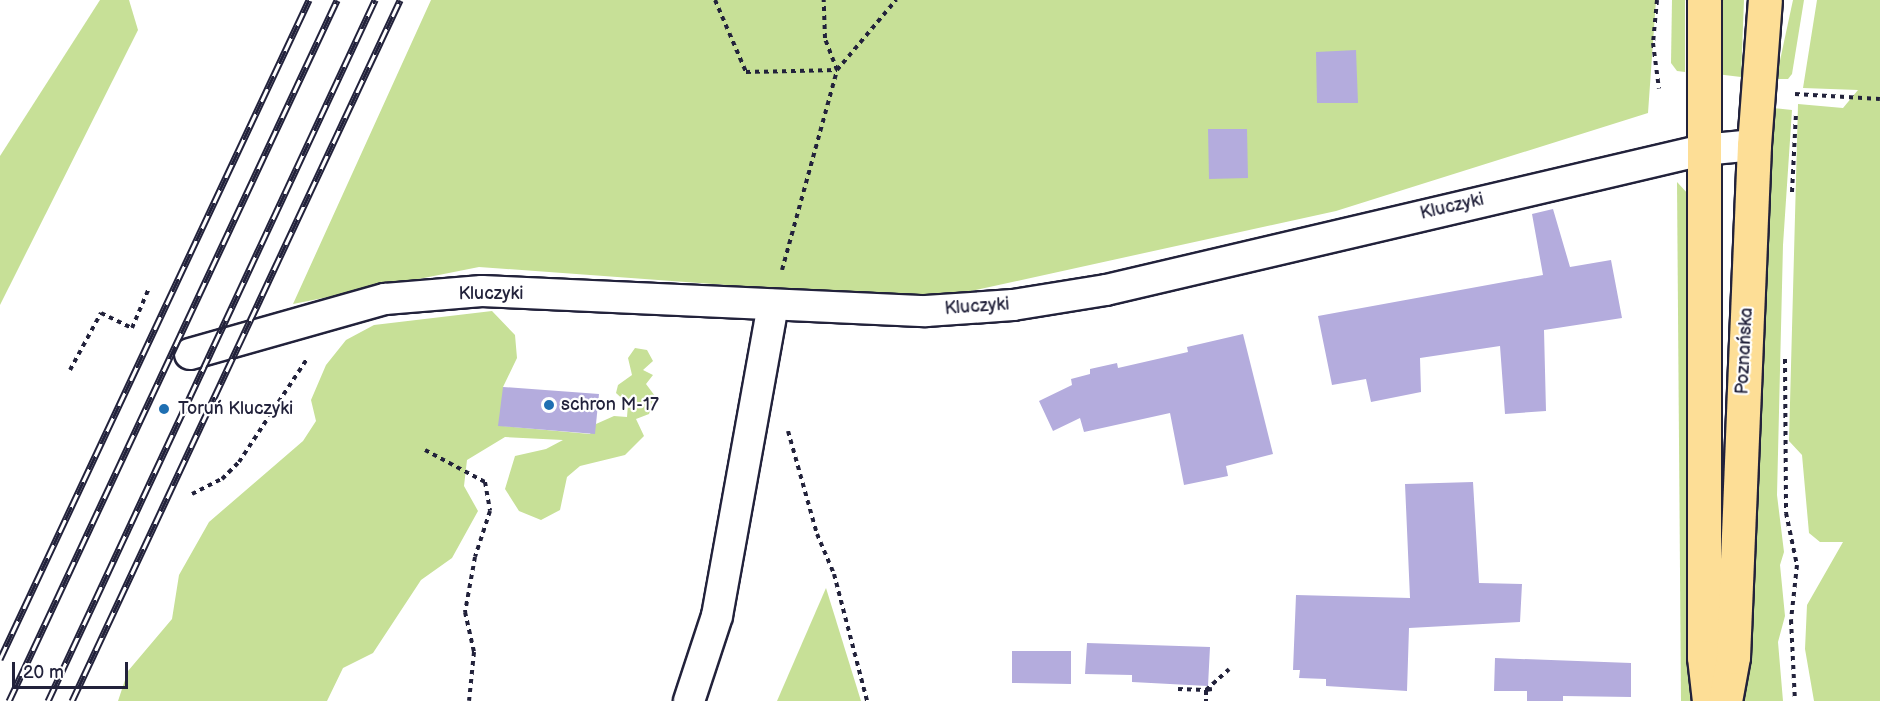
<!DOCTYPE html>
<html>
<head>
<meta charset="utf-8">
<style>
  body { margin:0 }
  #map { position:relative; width:1880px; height:701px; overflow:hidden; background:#fff; font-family:"Balsamiq Sans",sans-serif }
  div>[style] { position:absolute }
  .green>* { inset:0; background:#c7e097 }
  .building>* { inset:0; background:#b4acdd }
  .path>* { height:4px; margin-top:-2px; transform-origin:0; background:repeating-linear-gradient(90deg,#22223b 0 4.5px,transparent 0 9px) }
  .roads { filter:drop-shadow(2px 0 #22223b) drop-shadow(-2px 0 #22223b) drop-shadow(0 2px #22223b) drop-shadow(0 -2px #22223b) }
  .street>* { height:30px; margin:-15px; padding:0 15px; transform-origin:15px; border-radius:15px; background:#fff }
  .primary>* { height:33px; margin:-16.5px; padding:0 16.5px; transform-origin:16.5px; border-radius:16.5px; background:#fdde96 }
  .rail>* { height:7px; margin-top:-3.5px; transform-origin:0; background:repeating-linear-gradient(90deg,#fff 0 14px,#22223b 0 28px); box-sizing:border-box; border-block:2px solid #22223b }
  .dots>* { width:16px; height:16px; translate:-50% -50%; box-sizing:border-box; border:3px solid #fff; border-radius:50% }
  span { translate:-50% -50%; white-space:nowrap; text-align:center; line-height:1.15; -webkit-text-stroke:4.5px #fff; paint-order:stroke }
  .street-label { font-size:18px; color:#22223b }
  .poi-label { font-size:18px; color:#22223b }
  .left { translate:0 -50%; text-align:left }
  .scale { position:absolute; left:12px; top:662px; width:116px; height:27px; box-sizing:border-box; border:3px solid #22223b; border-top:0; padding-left:8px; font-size:18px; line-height:21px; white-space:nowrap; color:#22223b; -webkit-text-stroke:4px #fff; paint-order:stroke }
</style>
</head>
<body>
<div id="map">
  <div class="green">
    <i style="clip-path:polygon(100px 0,129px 0,138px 30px,0 305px,0 156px)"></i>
    <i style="clip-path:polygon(431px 0,1656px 0,1648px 113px,1336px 211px,930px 300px,479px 267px,293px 304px)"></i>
    <i style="clip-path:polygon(1672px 0,1685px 0,1685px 72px,1677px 71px,1671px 63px)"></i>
    <i style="clip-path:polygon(1718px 0,1744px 0,1741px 77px,1716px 74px)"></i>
    <i style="clip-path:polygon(1793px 0,1804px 0,1792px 74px,1788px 79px,1776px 79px)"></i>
    <i style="clip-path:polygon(1817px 0,1880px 0,1880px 701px,1814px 701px,1805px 649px,1807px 605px,1843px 542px,1820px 542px,1809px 533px,1802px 455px,1789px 441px,1798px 104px,1843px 108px,1858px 90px,1803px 88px)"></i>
    <i style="clip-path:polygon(1773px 108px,1792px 110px,1783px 245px,1777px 495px,1784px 552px,1780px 565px,1785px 616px,1778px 642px,1783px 701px,1741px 701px)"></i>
    <i style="clip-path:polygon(1677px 182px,1689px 195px,1692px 701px,1681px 701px)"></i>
    <i style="clip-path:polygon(492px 311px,515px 335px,517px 358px,503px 387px,503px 426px,590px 434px,596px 424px,614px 416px,627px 417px,628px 404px,616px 393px,618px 385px,632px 375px,628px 358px,635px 348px,647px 350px,653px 361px,643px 370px,653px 375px,646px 384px,655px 396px,649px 414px,636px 419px,644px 436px,625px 455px,580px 466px,567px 477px,560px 510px,541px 520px,519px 511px,505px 489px,515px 456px,546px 449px,563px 440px,505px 437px,467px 460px,464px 486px,478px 511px,452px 558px,421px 580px,373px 653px,343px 668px,327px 701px,118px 701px,128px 671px,172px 619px,179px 575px,209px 522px,303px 441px,316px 421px,311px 400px,326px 365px,346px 340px,374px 325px)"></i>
    <i style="clip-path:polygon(826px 588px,861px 701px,777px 701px)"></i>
  </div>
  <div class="building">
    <i style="clip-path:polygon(1356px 50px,1358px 103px,1317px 103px,1316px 52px)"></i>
    <i style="clip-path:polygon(1208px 129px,1247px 129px,1248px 178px,1209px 179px)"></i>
    <i style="clip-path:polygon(1553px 209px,1570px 267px,1611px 260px,1622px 318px,1544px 330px,1546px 411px,1505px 414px,1500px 346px,1420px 358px,1421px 392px,1371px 402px,1366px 379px,1332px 385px,1318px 316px,1543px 275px,1532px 214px)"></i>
    <i style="clip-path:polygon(1243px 334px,1273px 454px,1226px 466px,1228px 476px,1184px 485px,1170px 413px,1084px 432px,1080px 418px,1053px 431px,1039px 401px,1072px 385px,1071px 379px,1090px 374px,1090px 369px,1117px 363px,1118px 368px,1188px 352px,1187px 347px)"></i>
    <i style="clip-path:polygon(503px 387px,599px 394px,595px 434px,498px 426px)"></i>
    <i style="clip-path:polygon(1473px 482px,1479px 583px,1522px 584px,1520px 622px,1409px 628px,1407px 691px,1326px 686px,1326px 679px,1299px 678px,1300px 670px,1293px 670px,1296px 595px,1410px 598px,1405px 484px)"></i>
    <i style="clip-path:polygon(1087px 643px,1210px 647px,1208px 686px,1132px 682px,1132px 675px,1085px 674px)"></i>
    <i style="clip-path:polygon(1012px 651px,1071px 651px,1071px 684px,1012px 683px)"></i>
    <i style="clip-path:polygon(1495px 658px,1631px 663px,1631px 697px,1563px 696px,1563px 701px,1527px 701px,1527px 691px,1494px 691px)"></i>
  </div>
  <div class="path">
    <i style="left:715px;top:0;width:78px;rotate:66.7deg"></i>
    <i style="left:746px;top:72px;width:91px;rotate:-1.3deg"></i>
    <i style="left:837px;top:70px;width:34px;rotate:-111deg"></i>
    <i style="left:825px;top:38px;width:38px;rotate:-92deg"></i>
    <i style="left:1657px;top:0;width:43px;rotate:95.3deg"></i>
    <i style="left:1653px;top:43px;width:46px;rotate:82.6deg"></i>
    <i style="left:1795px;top:94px;width:85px;rotate:3.4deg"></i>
    <i style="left:1792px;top:192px;width:79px;rotate:-87.1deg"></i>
    <i style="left:782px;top:270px;width:207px;rotate:-74.6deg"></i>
    <i style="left:837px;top:70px;width:92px;rotate:-49.9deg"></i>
    <i style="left:1785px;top:359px;width:154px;rotate:89.6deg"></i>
    <i style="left:1786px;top:513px;width:53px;rotate:78.1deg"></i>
    <i style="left:1797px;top:565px;width:55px;rotate:96.2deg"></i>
    <i style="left:1791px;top:620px;width:81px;rotate:87.2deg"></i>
    <i style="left:70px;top:370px;width:65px;rotate:-61.5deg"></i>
    <i style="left:101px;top:313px;width:34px;rotate:26deg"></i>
    <i style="left:132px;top:328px;width:43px;rotate:-67deg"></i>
    <i style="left:788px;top:431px;width:107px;rotate:74.3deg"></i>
    <i style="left:817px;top:534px;width:43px;rotate:67deg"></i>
    <i style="left:834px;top:574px;width:131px;rotate:75.4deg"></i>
    <i style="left:425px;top:450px;width:68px;rotate:28.1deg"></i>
    <i style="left:485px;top:482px;width:29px;rotate:80deg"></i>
    <i style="left:490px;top:511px;width:48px;rotate:108.1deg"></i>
    <i style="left:475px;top:557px;width:56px;rotate:100.3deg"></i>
    <i style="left:465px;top:612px;width:41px;rotate:77.3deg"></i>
    <i style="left:474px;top:652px;width:49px;rotate:95.8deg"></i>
    <i style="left:192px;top:494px;width:34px;rotate:-27deg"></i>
    <i style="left:222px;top:479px;width:24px;rotate:-45deg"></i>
    <i style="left:239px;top:462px;width:123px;rotate:-56.6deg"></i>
    <i style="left:1178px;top:689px;width:28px;rotate:2deg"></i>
    <i style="left:1206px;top:690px;width:11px;rotate:90deg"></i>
    <i style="left:1212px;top:689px;width:6px;rotate:171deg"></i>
    <i style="left:1206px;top:690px;width:31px;rotate:-42deg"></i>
  </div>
  <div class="roads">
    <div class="street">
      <i style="left:190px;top:354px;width:203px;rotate:-15.8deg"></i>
      <i style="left:385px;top:299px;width:97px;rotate:-4.7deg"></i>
      <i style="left:482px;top:291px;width:444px;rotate:2.6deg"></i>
      <i style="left:926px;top:311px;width:87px;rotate:-3.9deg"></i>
      <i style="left:1013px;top:305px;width:94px;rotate:-9.2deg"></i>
      <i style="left:1106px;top:290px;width:613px;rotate:-13.2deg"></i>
      <i style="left:1703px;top:150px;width:51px;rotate:-5.6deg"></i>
      <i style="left:689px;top:701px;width:89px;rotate:-71.8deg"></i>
      <i style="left:717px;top:616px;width:316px;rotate:-79.8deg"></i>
    </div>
    <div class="primary">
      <i style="left:1704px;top:0;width:657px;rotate:90deg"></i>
      <i style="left:1704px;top:657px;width:44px;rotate:83.5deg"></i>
      <i style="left:1725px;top:701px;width:45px;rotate:-79.7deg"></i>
      <i style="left:1733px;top:657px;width:512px;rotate:-87.65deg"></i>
      <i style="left:1754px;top:145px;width:145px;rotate:-85.7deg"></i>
    </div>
  </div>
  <div class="rail">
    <i style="left:0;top:659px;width:728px;rotate:-64.88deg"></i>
    <i style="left:9px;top:701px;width:774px;rotate:-64.92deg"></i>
    <i style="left:48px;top:701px;width:774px;rotate:-64.99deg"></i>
    <i style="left:72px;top:701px;width:774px;rotate:-64.92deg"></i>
  </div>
  <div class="dots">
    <i style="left:549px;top:405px;background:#1f6fb2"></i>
    <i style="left:164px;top:409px;background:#1f6fb2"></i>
  </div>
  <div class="street-label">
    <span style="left:1452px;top:207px;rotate:-13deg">Kluczyki</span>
    <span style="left:491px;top:294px">Kluczyki</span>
    <span style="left:977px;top:307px;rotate:-4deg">Kluczyki</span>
    <span style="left:1745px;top:351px;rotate:-87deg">Poznańska</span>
  </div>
  <div class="poi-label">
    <span class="left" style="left:561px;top:405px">schron M-17</span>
    <span class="left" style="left:178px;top:409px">Toruń Kluczyki</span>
  </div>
  <div class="scale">20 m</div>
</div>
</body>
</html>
